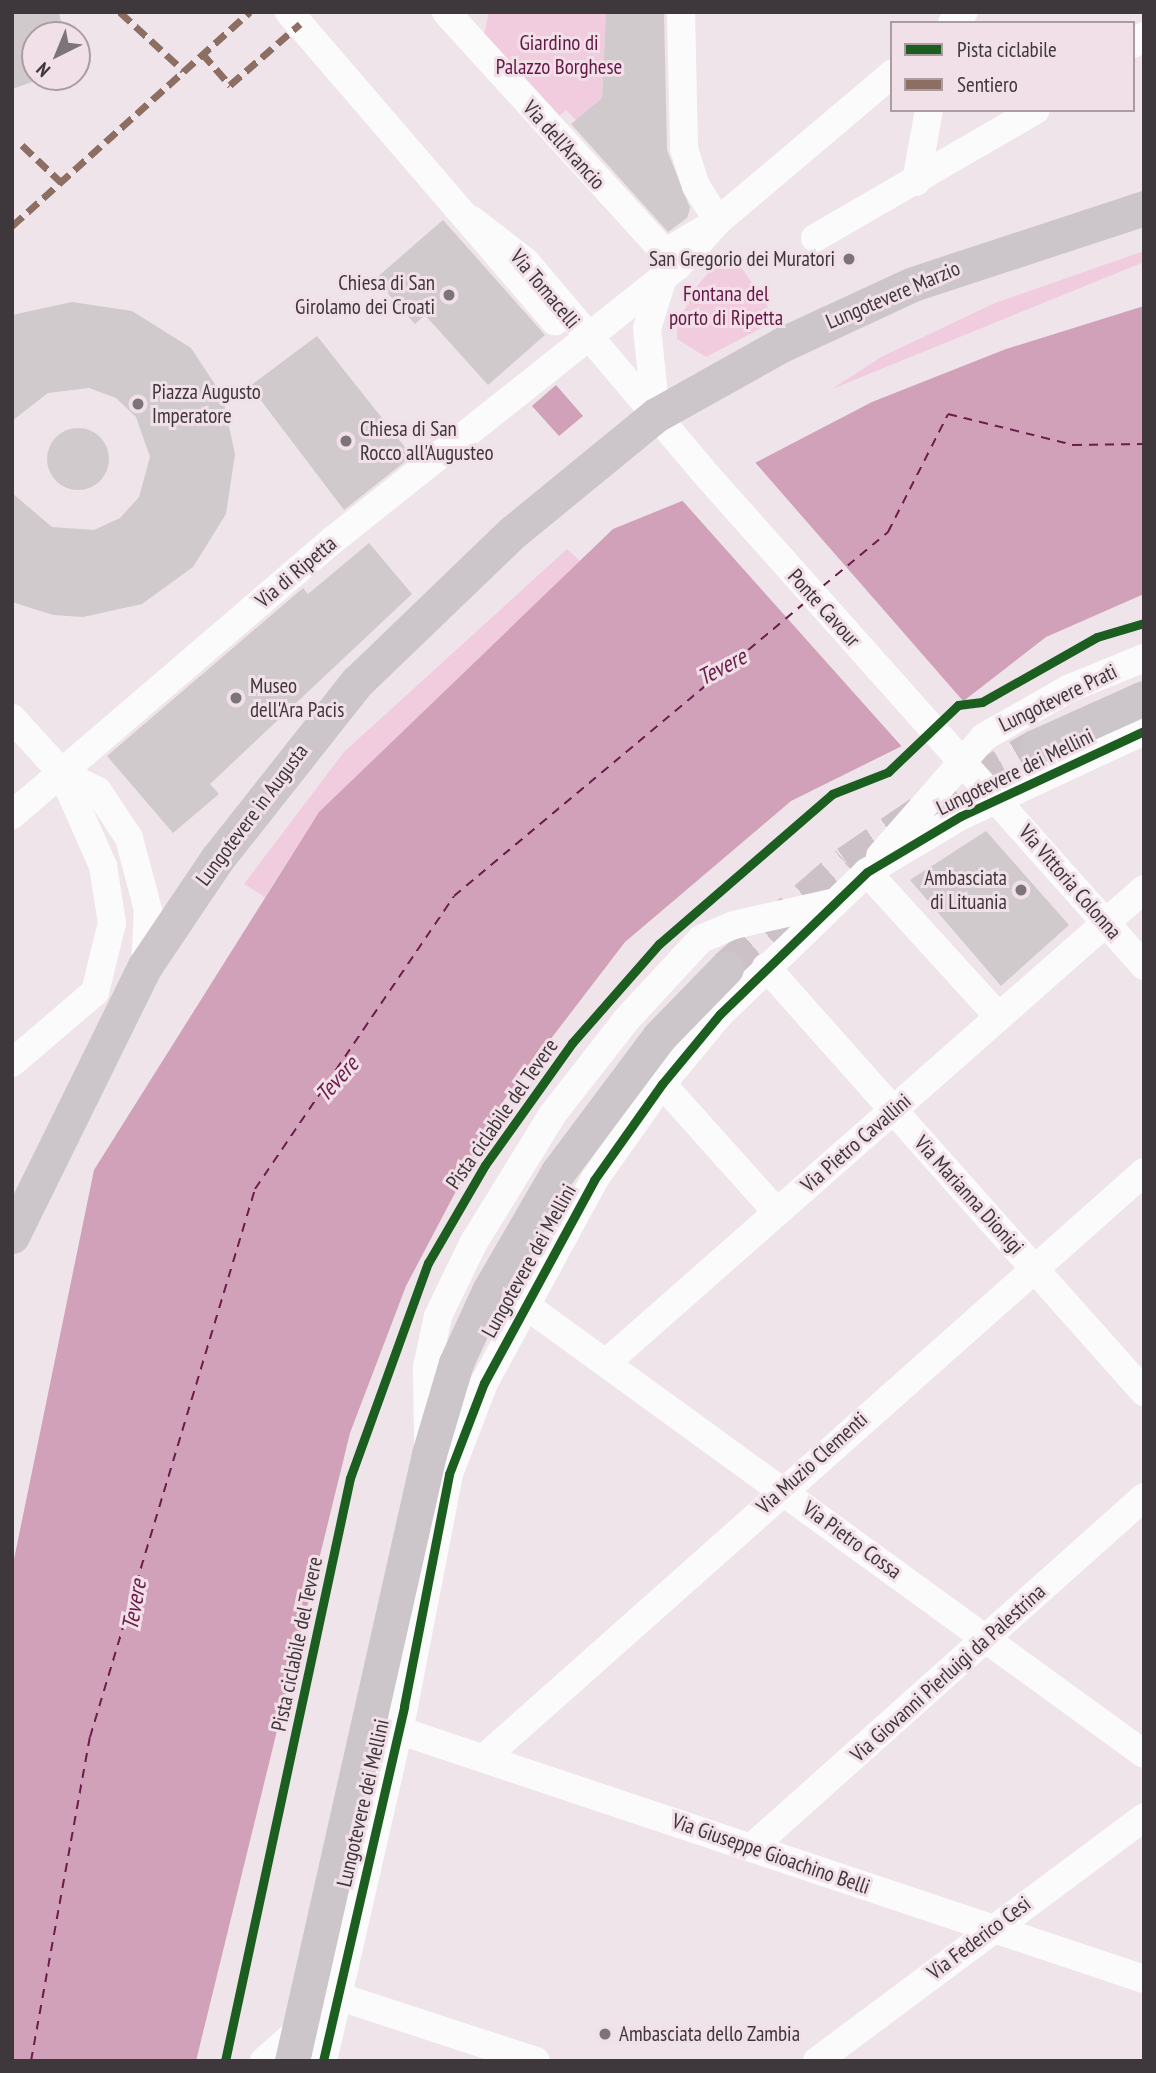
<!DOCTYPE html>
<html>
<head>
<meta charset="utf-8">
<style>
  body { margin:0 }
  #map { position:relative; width:1156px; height:2073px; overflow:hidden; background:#eee4e9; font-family:"PT Sans Narrow",sans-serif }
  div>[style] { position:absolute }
  .green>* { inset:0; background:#f1ccdf }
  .water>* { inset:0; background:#d1a0b9 }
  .pier>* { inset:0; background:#eee4e9 }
  .ferry>* { height:2px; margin-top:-1px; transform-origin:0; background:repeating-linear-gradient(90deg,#6a1c4b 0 9px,transparent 0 16px) }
  .building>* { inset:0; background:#d1cacd }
  .round { border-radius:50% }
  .major-tunnel>* { height:35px; margin-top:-17.5px; transform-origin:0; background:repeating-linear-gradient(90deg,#cbc1c6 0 35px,transparent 0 53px) }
  .minor>* { height:28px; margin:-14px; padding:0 14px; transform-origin:14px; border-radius:14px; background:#fcfbfc }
  .major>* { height:35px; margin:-17.5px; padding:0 17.5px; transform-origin:17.5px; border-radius:17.5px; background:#ccc5c9 }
  .quiet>* { height:7px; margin-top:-3.5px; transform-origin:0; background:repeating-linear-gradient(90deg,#8d6e63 0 14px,transparent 0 21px) }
  .cycleway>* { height:9px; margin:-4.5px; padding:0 4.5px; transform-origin:4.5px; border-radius:4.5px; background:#1b5e20 }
  .dots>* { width:19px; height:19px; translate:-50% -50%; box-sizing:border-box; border:4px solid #f2e0e8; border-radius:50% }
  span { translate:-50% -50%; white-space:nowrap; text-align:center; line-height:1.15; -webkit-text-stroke:6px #f2e0e8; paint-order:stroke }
  .park-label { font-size:21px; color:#641746 }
  .street-label { font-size:21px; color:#3e373b }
  .poi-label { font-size:21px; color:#3e373b }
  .right { translate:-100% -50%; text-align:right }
  .left { translate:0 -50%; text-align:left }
  .water-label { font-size:23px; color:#6a1c4b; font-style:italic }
  .frame { position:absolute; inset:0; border:14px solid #3e373b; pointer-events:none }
  .legend { position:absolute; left:890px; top:21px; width:245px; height:91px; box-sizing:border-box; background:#f2e0e8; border:2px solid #aa9ca3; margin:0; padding:9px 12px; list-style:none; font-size:21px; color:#3e373b }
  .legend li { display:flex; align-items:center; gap:14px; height:35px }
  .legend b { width:35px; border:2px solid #aa9ca3 }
  .north { position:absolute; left:21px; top:21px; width:70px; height:70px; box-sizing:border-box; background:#f2e0e8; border:2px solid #aa9ca3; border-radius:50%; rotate:223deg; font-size:19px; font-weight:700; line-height:28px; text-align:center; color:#3e373b }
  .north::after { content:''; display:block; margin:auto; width:24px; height:32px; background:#7c7478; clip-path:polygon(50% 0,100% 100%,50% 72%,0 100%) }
</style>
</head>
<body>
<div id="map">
  <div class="green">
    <i style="clip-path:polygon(489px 12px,606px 12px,602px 98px,576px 120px,566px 110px,556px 119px,483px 38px)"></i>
    <i style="clip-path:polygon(729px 249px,777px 320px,706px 357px,677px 339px,677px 324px,697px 286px)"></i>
    <i style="clip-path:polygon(1144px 251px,1144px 262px,832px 389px,881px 357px,995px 303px)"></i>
    <i style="clip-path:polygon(567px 549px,580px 561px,319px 812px,265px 897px,244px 884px,344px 752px)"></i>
  </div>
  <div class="water">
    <i style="clip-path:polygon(1144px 306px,1144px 594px,1046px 637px,912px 741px,791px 801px,625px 942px,504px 1100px,406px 1286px,350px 1433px,196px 2061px,12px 2061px,12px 1569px,94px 1170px,319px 812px,613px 529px,682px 501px,872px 402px,1006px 349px)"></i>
    <i style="clip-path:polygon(556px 385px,583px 416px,559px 436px,532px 406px)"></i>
  </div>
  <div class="pier">
    <i style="clip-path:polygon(753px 460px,964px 702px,914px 744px,904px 749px,680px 498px)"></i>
  </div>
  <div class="ferry">
    <i style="left:823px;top:586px;width:85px;rotate:-39.7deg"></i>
    <i style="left:888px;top:532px;width:132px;rotate:-63deg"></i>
    <i style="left:948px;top:414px;width:129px;rotate:13.9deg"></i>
    <i style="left:1073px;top:445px;width:71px;rotate:-0.8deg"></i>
    <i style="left:31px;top:2061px;width:329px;rotate:-79.7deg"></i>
    <i style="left:90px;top:1737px;width:572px;rotate:-73.24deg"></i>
    <i style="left:255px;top:1189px;width:354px;rotate:-55.8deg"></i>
    <i style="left:454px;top:896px;width:455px;rotate:-39.9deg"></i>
  </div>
  <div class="building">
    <i style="clip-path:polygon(12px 12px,59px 12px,64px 35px,35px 35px,35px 81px,12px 89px)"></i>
    <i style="clip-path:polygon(606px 12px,664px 12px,667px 150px,690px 208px,687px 218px,668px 232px,571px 124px,602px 98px)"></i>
    <i style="clip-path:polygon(443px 220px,545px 335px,488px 385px,425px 315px,415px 324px,375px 279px)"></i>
    <i style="clip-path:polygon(72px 302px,132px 311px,191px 348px,222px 395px,235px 454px,226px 514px,193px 567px,142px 604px,83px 617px,53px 615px,12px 602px,12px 493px,52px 527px,94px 530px,120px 518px,139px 497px,150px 457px,136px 417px,116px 398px,89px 388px,48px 393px,12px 421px,12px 315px)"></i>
    <i style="clip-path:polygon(317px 336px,412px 456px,344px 510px,250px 386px)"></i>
    <i class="round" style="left:47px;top:428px;width:62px;height:62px"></i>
    <i style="clip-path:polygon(369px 543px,412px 594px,210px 784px,219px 794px,173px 833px,107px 756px,303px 588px,308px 594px)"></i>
    <i style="clip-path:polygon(986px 831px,1069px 925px,1001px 986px,910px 880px)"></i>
  </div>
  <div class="major-tunnel">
    <i style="left:726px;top:968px;width:160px;rotate:-41deg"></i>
    <i style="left:847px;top:863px;width:96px;rotate:-34.4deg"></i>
    <i style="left:926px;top:809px;width:128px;rotate:-29.6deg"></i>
  </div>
  <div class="minor">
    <i style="left:289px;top:12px;width:408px;rotate:49.3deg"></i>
    <i style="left:446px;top:12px;width:326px;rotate:47.7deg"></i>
    <i style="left:665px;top:253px;width:62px;rotate:-31.1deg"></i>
    <i style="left:718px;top:221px;width:228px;rotate:-40.2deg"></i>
    <i style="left:681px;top:12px;width:137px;rotate:88.7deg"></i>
    <i style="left:684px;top:149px;width:39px;rotate:72deg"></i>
    <i style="left:696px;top:186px;width:41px;rotate:57.8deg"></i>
    <i style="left:952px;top:23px;width:16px;rotate:-43deg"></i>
    <i style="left:1133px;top:44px;width:14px;rotate:-36deg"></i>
    <i style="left:916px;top:182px;width:73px;rotate:-79.8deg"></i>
    <i style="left:472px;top:220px;width:68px;rotate:37.9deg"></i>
    <i style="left:526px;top:262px;width:274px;rotate:49.7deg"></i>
    <i style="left:703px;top:471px;width:663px;rotate:48.3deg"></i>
    <i style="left:815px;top:238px;width:255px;rotate:-30.1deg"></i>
    <i style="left:656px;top:415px;width:87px;rotate:-95.9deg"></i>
    <i style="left:647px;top:328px;width:52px;rotate:-72.3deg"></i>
    <i style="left:12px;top:718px;width:74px;rotate:47.7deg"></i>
    <i style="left:62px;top:773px;width:102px;rotate:66.2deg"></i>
    <i style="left:103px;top:866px;width:58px;rotate:81deg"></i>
    <i style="left:112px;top:923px;width:71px;rotate:103.8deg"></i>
    <i style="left:95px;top:992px;width:109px;rotate:139.5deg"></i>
    <i style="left:62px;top:773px;width:40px;rotate:26.6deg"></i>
    <i style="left:98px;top:791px;width:56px;rotate:56.6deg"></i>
    <i style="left:129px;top:838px;width:74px;rotate:75.2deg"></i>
    <i style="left:148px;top:910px;width:56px;rotate:93.1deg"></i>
    <i style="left:12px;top:815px;width:423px;rotate:-40.6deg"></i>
    <i style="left:333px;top:540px;width:441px;rotate:-38.5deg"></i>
    <i style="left:678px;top:266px;width:60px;rotate:-48.4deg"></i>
    <i style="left:880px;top:856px;width:158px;rotate:-48.8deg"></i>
    <i style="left:984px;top:737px;width:97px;rotate:-29.7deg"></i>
    <i style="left:1068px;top:689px;width:82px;rotate:-22.2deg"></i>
    <i style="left:867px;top:872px;width:196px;rotate:47.7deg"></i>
    <i style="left:766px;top:967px;width:569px;rotate:48.35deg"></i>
    <i style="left:662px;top:1084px;width:172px;rotate:48.1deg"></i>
    <i style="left:524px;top:1304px;width:766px;rotate:35.97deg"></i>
    <i style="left:606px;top:1363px;width:717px;rotate:-41.38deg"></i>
    <i style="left:428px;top:1442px;width:75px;rotate:-90.8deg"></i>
    <i style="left:427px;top:1367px;width:52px;rotate:-77.8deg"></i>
    <i style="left:438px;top:1316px;width:82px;rotate:-64.1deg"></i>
    <i style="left:474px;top:1242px;width:149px;rotate:-58.4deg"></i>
    <i style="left:552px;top:1115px;width:122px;rotate:-52deg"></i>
    <i style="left:627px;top:1019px;width:109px;rotate:-47.2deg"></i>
    <i style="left:701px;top:939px;width:36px;rotate:-23deg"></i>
    <i style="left:734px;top:925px;width:99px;rotate:-12.8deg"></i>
    <i style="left:380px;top:1724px;width:805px;rotate:18.46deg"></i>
    <i style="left:484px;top:1758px;width:883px;rotate:-41.6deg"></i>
    <i style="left:751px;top:1848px;width:527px;rotate:-41.77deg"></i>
    <i style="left:337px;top:1996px;width:209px;rotate:18.1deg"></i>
    <i style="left:264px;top:2061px;width:47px;rotate:-41.5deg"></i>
    <i style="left:323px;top:2061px;width:364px;rotate:-77.1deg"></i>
    <i style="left:404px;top:1706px;width:236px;rotate:-79deg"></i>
    <i style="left:449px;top:1474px;width:97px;rotate:-69deg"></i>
    <i style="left:484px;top:1383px;width:231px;rotate:-61.5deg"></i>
    <i style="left:594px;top:1180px;width:118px;rotate:-54.7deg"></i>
    <i style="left:662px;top:1084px;width:91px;rotate:-50.4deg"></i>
    <i style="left:720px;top:1014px;width:204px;rotate:-44deg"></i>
    <i style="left:867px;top:872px;width:109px;rotate:-30.8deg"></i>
    <i style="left:961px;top:816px;width:202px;rotate:-24.9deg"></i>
    <i style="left:817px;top:2061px;width:408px;rotate:-36.7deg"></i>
  </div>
  <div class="major">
    <i style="left:1037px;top:746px;width:117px;rotate:-24.2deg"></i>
    <i style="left:12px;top:1236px;width:301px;rotate:-63.8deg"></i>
    <i style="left:145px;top:966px;width:129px;rotate:-56.1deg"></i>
    <i style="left:217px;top:859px;width:226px;rotate:-51.7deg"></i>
    <i style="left:357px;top:682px;width:216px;rotate:-43.9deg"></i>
    <i style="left:513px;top:532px;width:185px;rotate:-39.3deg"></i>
    <i style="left:656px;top:415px;width:143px;rotate:-29.2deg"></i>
    <i style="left:781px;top:345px;width:145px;rotate:-24.8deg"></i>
    <i style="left:913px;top:284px;width:243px;rotate:-18.2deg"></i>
    <i style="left:292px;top:2061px;width:622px;rotate:-77.28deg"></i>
    <i style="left:429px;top:1454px;width:95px;rotate:-73.5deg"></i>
    <i style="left:456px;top:1363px;width:79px;rotate:-65.4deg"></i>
    <i style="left:489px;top:1291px;width:138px;rotate:-59.9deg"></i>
    <i style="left:558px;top:1172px;width:169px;rotate:-53.2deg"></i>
    <i style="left:659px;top:1037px;width:96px;rotate:-45.8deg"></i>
  </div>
  <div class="quiet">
    <i style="left:120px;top:12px;width:86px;rotate:42.6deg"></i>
    <i style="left:202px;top:53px;width:43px;rotate:48.8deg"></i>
    <i style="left:230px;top:85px;width:93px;rotate:-41.1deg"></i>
    <i style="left:22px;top:145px;width:54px;rotate:43.5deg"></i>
    <i style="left:12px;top:226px;width:320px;rotate:-42deg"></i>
  </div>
  <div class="cycleway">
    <i style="left:225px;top:2061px;width:596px;rotate:-77.9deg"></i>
    <i style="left:350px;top:1478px;width:229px;rotate:-70.1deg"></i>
    <i style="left:428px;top:1263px;width:113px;rotate:-59.8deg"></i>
    <i style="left:485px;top:1165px;width:150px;rotate:-54.5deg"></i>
    <i style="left:572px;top:1043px;width:132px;rotate:-48.7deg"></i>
    <i style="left:659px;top:944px;width:229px;rotate:-40.9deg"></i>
    <i style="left:832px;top:794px;width:60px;rotate:-21.4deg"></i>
    <i style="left:888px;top:772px;width:97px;rotate:-43.7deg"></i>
    <i style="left:958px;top:705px;width:24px;rotate:-7deg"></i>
    <i style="left:982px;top:702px;width:132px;rotate:-29.5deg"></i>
    <i style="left:1097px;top:637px;width:49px;rotate:-16.6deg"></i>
    <i style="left:323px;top:2061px;width:364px;rotate:-77.1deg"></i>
    <i style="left:404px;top:1706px;width:236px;rotate:-79deg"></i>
    <i style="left:449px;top:1474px;width:97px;rotate:-69deg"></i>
    <i style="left:484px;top:1383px;width:231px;rotate:-61.5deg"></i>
    <i style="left:594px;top:1180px;width:118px;rotate:-54.7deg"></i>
    <i style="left:662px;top:1084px;width:91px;rotate:-50.4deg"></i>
    <i style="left:720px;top:1014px;width:204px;rotate:-44deg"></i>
    <i style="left:867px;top:872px;width:109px;rotate:-30.8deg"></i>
    <i style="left:961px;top:816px;width:202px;rotate:-24.9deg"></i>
  </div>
  <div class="dots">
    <i style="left:849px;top:259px;background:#7c7478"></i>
    <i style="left:449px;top:295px;background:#7c7478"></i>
    <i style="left:138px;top:404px;background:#7c7478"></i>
    <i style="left:346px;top:441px;background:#7c7478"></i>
    <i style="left:236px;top:698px;background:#7c7478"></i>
    <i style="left:1021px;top:890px;background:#7c7478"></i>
    <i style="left:605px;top:2034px;background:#7c7478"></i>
  </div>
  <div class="park-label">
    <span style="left:559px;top:55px">Giardino di<br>Palazzo Borghese</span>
    <span style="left:726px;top:306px">Fontana del<br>porto di Ripetta</span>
  </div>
  <div class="street-label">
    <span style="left:564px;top:145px;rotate:48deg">Via dell'Arancio</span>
    <span style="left:545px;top:289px;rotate:50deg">Via Tomacelli</span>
    <span style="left:893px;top:295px;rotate:-23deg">Lungotevere Marzio</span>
    <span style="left:296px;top:572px;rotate:-40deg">Via di Ripetta</span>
    <span style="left:824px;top:608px;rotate:48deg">Ponte Cavour</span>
    <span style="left:1058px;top:698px;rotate:-26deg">Lungotevere Prati</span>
    <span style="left:1015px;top:772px;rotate:-26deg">Lungotevere dei Mellini</span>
    <span style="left:252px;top:815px;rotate:-53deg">Lungotevere in Augusta</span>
    <span style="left:1070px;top:882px;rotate:49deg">Via Vittoria Colonna</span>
    <span style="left:502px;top:1114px;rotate:-55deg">Pista ciclabile del Tevere</span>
    <span style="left:856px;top:1143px;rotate:-41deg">Via Pietro Cavallini</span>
    <span style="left:969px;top:1195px;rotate:48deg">Via Marianna Dionigi</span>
    <span style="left:529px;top:1261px;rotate:-61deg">Lungotevere dei Mellini</span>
    <span style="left:812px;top:1463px;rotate:-42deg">Via Muzio Clementi</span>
    <span style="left:852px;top:1540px;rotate:36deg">Via Pietro Cossa</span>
    <span style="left:297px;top:1644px;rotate:-78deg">Pista ciclabile del Tevere</span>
    <span style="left:948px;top:1673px;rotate:-42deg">Via Giovanni Pierluigi da Palestrina</span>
    <span style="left:363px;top:1803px;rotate:-77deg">Lungotevere dei Mellini</span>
    <span style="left:771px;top:1854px;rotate:19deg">Via Giuseppe Gioachino Belli</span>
    <span style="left:979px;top:1938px;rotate:-37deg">Via Federico Cesi</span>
  </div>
  <div class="poi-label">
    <span class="right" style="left:835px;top:259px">San Gregorio dei Muratori</span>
    <span class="right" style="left:435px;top:295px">Chiesa di San<br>Girolamo dei Croati</span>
    <span class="left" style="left:152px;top:404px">Piazza Augusto<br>Imperatore</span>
    <span class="left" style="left:360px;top:441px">Chiesa di San<br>Rocco all'Augusteo</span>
    <span class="left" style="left:250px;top:698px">Museo<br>dell'Ara Pacis</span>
    <span class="right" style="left:1007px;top:890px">Ambasciata<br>di Lituania</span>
    <span class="left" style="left:619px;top:2034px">Ambasciata dello Zambia</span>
  </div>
  <div class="water-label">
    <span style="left:722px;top:667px;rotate:-28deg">Tevere</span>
    <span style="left:337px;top:1079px;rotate:-48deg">Tevere</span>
    <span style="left:134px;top:1605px;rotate:-80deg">Tevere</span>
  </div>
  <div class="frame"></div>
  <ul class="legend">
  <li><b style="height:9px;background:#1b5e20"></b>Pista ciclabile</li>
  <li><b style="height:9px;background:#8d6e63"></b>Sentiero</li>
  </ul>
  <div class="north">N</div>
</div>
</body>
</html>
